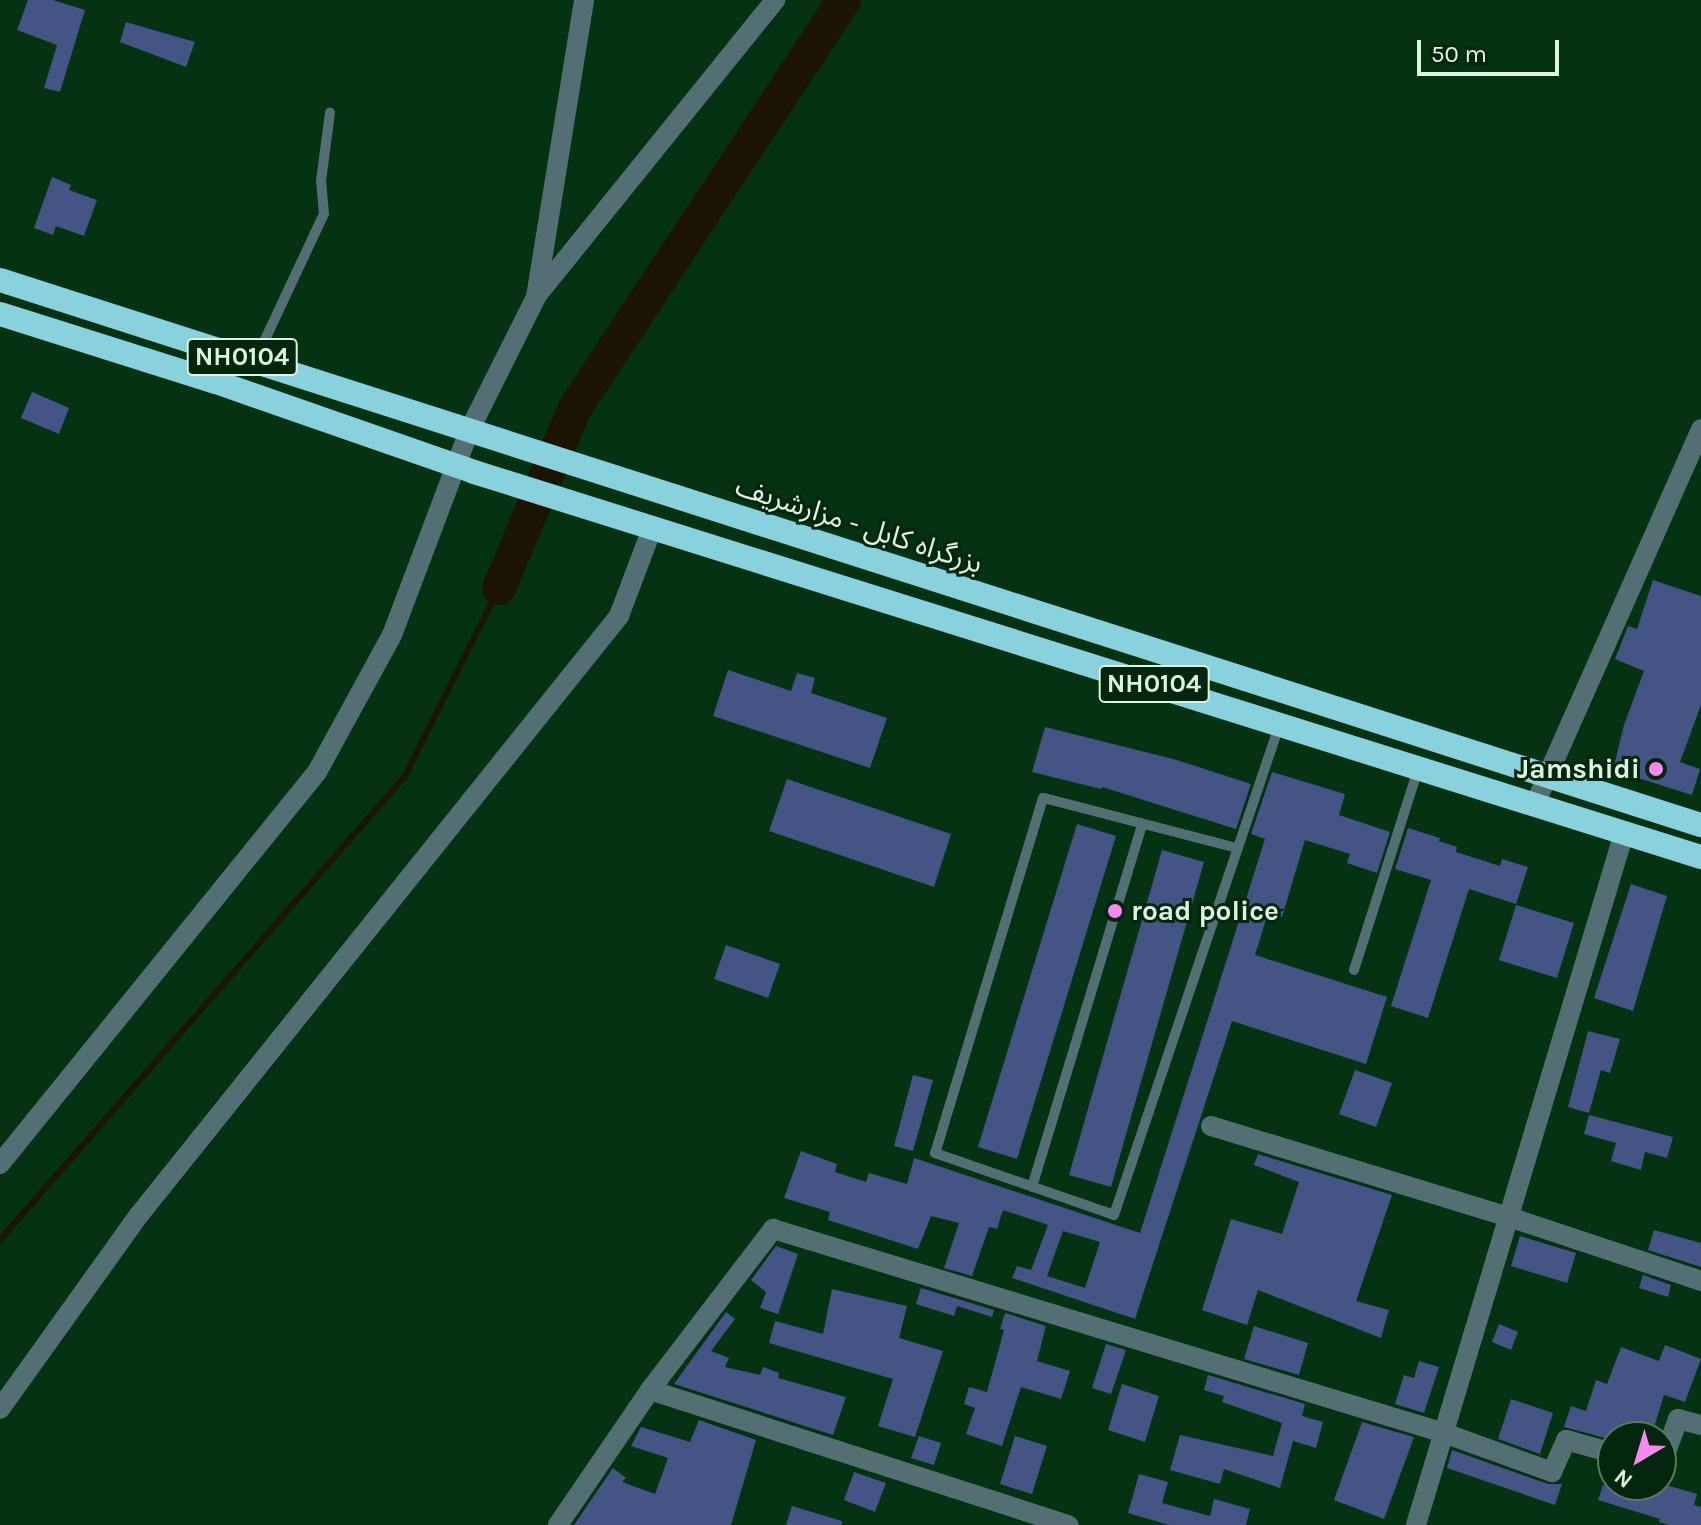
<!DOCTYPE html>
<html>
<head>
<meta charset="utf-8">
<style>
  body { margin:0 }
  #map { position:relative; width:1701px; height:1525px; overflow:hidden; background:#043212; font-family:Karla,"Noto Sans Arabic",sans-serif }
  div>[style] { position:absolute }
  .stream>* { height:6px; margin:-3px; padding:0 3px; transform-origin:3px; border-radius:3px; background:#1b1403 }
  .river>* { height:34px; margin:-17px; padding:0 17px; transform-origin:17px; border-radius:17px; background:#1b1403 }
  .building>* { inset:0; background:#435485 }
  .lane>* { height:10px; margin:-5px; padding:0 5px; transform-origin:5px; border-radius:5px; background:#536f73 }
  .street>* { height:20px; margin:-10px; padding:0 10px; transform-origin:10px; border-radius:10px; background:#536f73 }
  .highway>* { height:24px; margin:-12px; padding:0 12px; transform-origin:12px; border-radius:12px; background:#88d1dd }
  .dots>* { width:22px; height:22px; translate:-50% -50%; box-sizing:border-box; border:4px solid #05260e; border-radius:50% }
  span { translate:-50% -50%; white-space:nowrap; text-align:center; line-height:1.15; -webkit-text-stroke:6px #05260e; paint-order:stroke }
  .shield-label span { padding:2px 6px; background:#05260e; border:2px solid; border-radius:6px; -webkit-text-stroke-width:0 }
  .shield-label { font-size:26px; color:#ddf5e0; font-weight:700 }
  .street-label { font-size:28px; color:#ddf5e0 }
  .poi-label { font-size:28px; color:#ddf5e0; font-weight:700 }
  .right { translate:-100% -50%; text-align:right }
  .left { translate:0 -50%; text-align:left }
  .north { position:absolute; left:1597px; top:1421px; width:80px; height:80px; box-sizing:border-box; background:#05260e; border:2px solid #5b7962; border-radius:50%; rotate:218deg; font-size:22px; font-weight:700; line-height:32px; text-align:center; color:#ddf5e0 }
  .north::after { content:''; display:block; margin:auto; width:28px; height:36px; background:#f489ef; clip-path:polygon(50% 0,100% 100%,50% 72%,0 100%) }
  .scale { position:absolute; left:1417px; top:40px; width:142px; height:36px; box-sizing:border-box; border:4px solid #ddf5e0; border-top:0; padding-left:10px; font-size:24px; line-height:28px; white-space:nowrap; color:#ddf5e0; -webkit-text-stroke:6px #05260e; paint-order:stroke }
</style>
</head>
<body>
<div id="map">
  <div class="stream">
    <i style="left:0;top:1240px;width:616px;rotate:-48.88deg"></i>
    <i style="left:405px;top:776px;width:210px;rotate:-63.4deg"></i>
  </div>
  <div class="river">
    <i style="left:499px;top:588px;width:195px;rotate:-67.1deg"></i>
    <i style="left:575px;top:408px;width:489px;rotate:-56.6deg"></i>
  </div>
  <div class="building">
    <i style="clip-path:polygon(28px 0,53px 0,85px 10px,60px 92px,44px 88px,57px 45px,17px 30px)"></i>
    <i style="clip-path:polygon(126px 22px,195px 42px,186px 67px,120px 42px)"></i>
    <i style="clip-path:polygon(52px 177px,71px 185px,69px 190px,97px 200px,84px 236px,56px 226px,53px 235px,34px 228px)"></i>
    <i style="clip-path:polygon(32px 392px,69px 408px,59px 434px,21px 418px)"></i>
    <i style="clip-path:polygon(1653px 580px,1701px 596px,1701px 705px,1680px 762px,1700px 769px,1692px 795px,1613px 770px,1624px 725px,1644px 671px,1615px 659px,1628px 626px,1637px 629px)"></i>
    <i style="clip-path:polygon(728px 670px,791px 691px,797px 673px,815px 678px,811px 693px,887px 718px,870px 768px,713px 716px)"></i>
    <i style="clip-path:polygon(1045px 727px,1177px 760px,1251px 784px,1236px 829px,1102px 787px,1101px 789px,1032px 772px)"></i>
    <i style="clip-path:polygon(evenodd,1272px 772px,1345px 794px,1339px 815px,1390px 832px,1377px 873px,1347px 863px,1350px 854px,1305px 840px,1282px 917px,1268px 913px,1255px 955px,1387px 997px,1366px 1064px,1232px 1021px,1135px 1319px,1012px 1278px,1017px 1266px,1031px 1270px,1048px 1225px,1003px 1210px,997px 1229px,989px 1227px,972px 1276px,944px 1268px,959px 1223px,931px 1216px,918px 1249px,828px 1220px,830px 1212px,784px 1198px,801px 1151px,837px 1164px,835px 1172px,866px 1182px,869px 1173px,907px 1184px,914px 1158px,1140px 1233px,1265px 839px,1251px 834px,1272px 772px,1063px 1231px,1100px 1242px,1085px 1288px,1047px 1276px,1063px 1231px)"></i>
    <i style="clip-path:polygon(787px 779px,951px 834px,934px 887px,769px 831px)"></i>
    <i style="clip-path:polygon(1077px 824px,1116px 836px,1017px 1159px,978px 1147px)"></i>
    <i style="clip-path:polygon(1408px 828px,1440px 838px,1439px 841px,1457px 847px,1456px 852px,1500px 866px,1502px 859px,1528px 867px,1516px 904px,1469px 889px,1428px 1018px,1391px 1006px,1431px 880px,1395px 869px)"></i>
    <i style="clip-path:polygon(1162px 850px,1204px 862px,1111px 1187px,1069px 1175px)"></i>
    <i style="clip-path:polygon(1631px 884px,1667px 896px,1633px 1011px,1594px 998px)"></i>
    <i style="clip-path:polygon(1516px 905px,1574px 923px,1557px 978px,1499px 960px)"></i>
    <i style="clip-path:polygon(726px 945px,780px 964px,768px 998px,714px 979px)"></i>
    <i style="clip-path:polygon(1588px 1031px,1620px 1039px,1610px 1073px,1601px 1070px,1589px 1113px,1568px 1107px)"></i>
    <i style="clip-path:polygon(1355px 1070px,1392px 1083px,1376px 1127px,1339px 1114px)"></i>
    <i style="clip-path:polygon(913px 1075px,933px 1080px,913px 1151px,894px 1146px)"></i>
    <i style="clip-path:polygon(1589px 1115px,1673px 1137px,1667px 1158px,1645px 1152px,1641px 1170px,1611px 1161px,1616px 1143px,1584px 1134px)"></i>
    <i style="clip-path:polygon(1258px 1154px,1392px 1195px,1356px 1301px,1389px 1310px,1381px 1338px,1258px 1290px,1247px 1325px,1202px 1310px,1231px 1219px,1282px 1234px,1299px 1182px,1254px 1165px)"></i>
    <i style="clip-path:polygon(1654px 1230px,1701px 1243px,1701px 1267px,1648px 1250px)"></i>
    <i style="clip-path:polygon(1520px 1236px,1576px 1253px,1567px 1283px,1511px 1266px)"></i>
    <i style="clip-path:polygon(776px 1246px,798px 1254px,778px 1314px,760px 1308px,766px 1292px,751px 1280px)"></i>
    <i style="clip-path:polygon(1643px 1275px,1671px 1285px,1668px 1297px,1639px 1288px)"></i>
    <i style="clip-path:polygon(921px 1288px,994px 1310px,992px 1317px,957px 1306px,954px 1316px,916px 1304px)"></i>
    <i style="clip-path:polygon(832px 1289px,907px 1306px,899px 1338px,943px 1351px,915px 1437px,878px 1426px,893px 1379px,769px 1343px,775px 1321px,823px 1334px)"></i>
    <i style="clip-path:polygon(726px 1312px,735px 1319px,711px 1351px,729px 1358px,725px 1367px,760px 1375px,763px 1367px,779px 1373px,778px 1378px,846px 1397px,833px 1435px,674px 1384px)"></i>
    <i style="clip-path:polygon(1005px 1313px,1046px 1326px,1037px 1361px,1070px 1371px,1061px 1399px,1021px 1387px,1002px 1446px,966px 1434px,975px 1408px,964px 1404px,969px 1387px,987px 1392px,1004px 1330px,1000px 1329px)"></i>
    <i style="clip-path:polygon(1499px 1324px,1518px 1332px,1511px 1350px,1492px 1342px)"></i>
    <i style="clip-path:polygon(1254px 1326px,1308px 1343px,1299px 1375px,1244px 1359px)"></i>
    <i style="clip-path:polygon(1106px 1344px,1126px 1350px,1111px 1394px,1092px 1388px)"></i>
    <i style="clip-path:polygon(1665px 1345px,1701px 1359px,1685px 1402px,1664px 1395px,1651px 1437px,1613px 1440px,1564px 1427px,1571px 1406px,1586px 1411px,1596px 1380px,1607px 1384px,1621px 1347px,1659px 1361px)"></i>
    <i style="clip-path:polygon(1419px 1361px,1439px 1367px,1424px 1413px,1395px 1404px,1404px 1375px,1414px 1378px)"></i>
    <i style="clip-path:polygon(1208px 1375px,1305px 1404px,1302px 1416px,1323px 1422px,1316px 1448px,1293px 1441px,1280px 1488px,1224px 1469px,1220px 1484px,1170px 1470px,1180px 1435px,1273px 1456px,1282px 1423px,1222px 1402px,1224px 1396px,1204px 1390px)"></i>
    <i style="clip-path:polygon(1122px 1384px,1159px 1396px,1145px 1442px,1108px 1430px)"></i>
    <i style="clip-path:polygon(1511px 1399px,1553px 1413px,1540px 1454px,1498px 1439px)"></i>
    <i style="clip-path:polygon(699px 1420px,756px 1440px,731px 1525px,574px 1525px,613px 1468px,626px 1478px,622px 1482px,655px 1494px,668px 1458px,631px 1446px,641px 1427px,690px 1442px)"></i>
    <i style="clip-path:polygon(1362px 1422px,1414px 1437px,1384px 1519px,1334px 1500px)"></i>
    <i style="clip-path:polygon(919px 1436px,941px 1443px,934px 1465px,911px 1458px)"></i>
    <i style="clip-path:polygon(1015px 1436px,1047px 1446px,1032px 1494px,1000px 1484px)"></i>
    <i style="clip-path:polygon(1452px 1450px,1548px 1484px,1562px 1484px,1555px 1505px,1447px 1468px)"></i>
    <i style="clip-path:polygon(854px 1472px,886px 1483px,875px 1512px,844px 1500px)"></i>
    <i style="clip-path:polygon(1139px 1474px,1168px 1482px,1162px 1503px,1210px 1516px,1214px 1499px,1250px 1509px,1246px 1525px,1169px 1525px,1128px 1513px)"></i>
    <i style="clip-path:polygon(1603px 1485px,1666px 1485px,1697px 1494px,1694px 1505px,1701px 1507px,1701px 1525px,1669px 1525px,1659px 1522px,1660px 1519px,1598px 1500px)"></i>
    <i style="clip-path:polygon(792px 1506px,842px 1521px,842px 1525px,786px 1525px)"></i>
  </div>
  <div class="lane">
    <i style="left:255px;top:361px;width:162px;rotate:-64.9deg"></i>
    <i style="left:324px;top:214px;width:33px;rotate:-95deg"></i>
    <i style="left:321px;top:181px;width:69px;rotate:-82.5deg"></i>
    <i style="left:1237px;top:848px;width:200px;rotate:-165.5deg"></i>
    <i style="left:1043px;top:798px;width:371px;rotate:106.9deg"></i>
    <i style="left:935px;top:1153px;width:189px;rotate:19.1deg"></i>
    <i style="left:1114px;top:1215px;width:516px;rotate:-71.35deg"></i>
    <i style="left:1354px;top:970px;width:210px;rotate:-72.3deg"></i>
    <i style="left:1032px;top:1187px;width:379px;rotate:-73.1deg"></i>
  </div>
  <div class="street">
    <i style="left:538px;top:294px;width:378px;rotate:-51.1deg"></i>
    <i style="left:1535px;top:804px;width:410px;rotate:-66.1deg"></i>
    <i style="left:1211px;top:1126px;width:308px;rotate:17deg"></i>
    <i style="left:1506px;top:1216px;width:206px;rotate:18.4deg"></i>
    <i style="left:0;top:1164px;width:504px;rotate:-51.04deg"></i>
    <i style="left:317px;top:772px;width:156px;rotate:-61.3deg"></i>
    <i style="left:392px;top:635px;width:218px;rotate:-69.3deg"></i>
    <i style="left:469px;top:431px;width:150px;rotate:-63.4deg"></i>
    <i style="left:536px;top:297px;width:301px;rotate:-80.8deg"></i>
    <i style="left:650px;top:1390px;width:440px;rotate:17.9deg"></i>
    <i style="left:0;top:1409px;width:239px;rotate:-54.4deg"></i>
    <i style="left:139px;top:1215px;width:768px;rotate:-51.29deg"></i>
    <i style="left:619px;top:616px;width:96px;rotate:-69.3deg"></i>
    <i style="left:1661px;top:1466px;width:50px;rotate:-70.1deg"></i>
    <i style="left:1678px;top:1419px;width:24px;rotate:15deg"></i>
    <i style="left:558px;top:1525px;width:163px;rotate:-55.7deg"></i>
    <i style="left:650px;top:1390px;width:203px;rotate:-52.6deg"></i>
    <i style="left:773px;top:1229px;width:701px;rotate:16.91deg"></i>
    <i style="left:1444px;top:1433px;width:115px;rotate:19.9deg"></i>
    <i style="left:1552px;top:1472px;width:35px;rotate:-66deg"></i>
    <i style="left:1566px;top:1440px;width:49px;rotate:15.5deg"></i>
    <i style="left:1416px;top:1525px;width:723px;rotate:-73.27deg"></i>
  </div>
  <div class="highway">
    <i style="left:0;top:280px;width:1786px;rotate:17.77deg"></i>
    <i style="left:0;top:314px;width:226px;rotate:17.5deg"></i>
    <i style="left:216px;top:382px;width:273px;rotate:19.2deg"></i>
    <i style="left:474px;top:472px;width:1286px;rotate:17.42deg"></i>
  </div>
  <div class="dots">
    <i style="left:1656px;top:769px;background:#f489ef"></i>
    <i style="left:1115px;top:911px;background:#f489ef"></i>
  </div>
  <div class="shield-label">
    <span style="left:242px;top:357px">NH0104</span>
    <span style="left:1154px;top:684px">NH0104</span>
  </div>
  <div class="street-label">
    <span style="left:859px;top:525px;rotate:18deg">بزرگراه کابل - مزارشریف</span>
  </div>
  <div class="poi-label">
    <span class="right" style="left:1640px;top:769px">Jamshidi</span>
    <span class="left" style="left:1131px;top:911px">road police</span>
  </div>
  <div class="north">N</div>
  <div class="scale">50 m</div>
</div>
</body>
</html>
